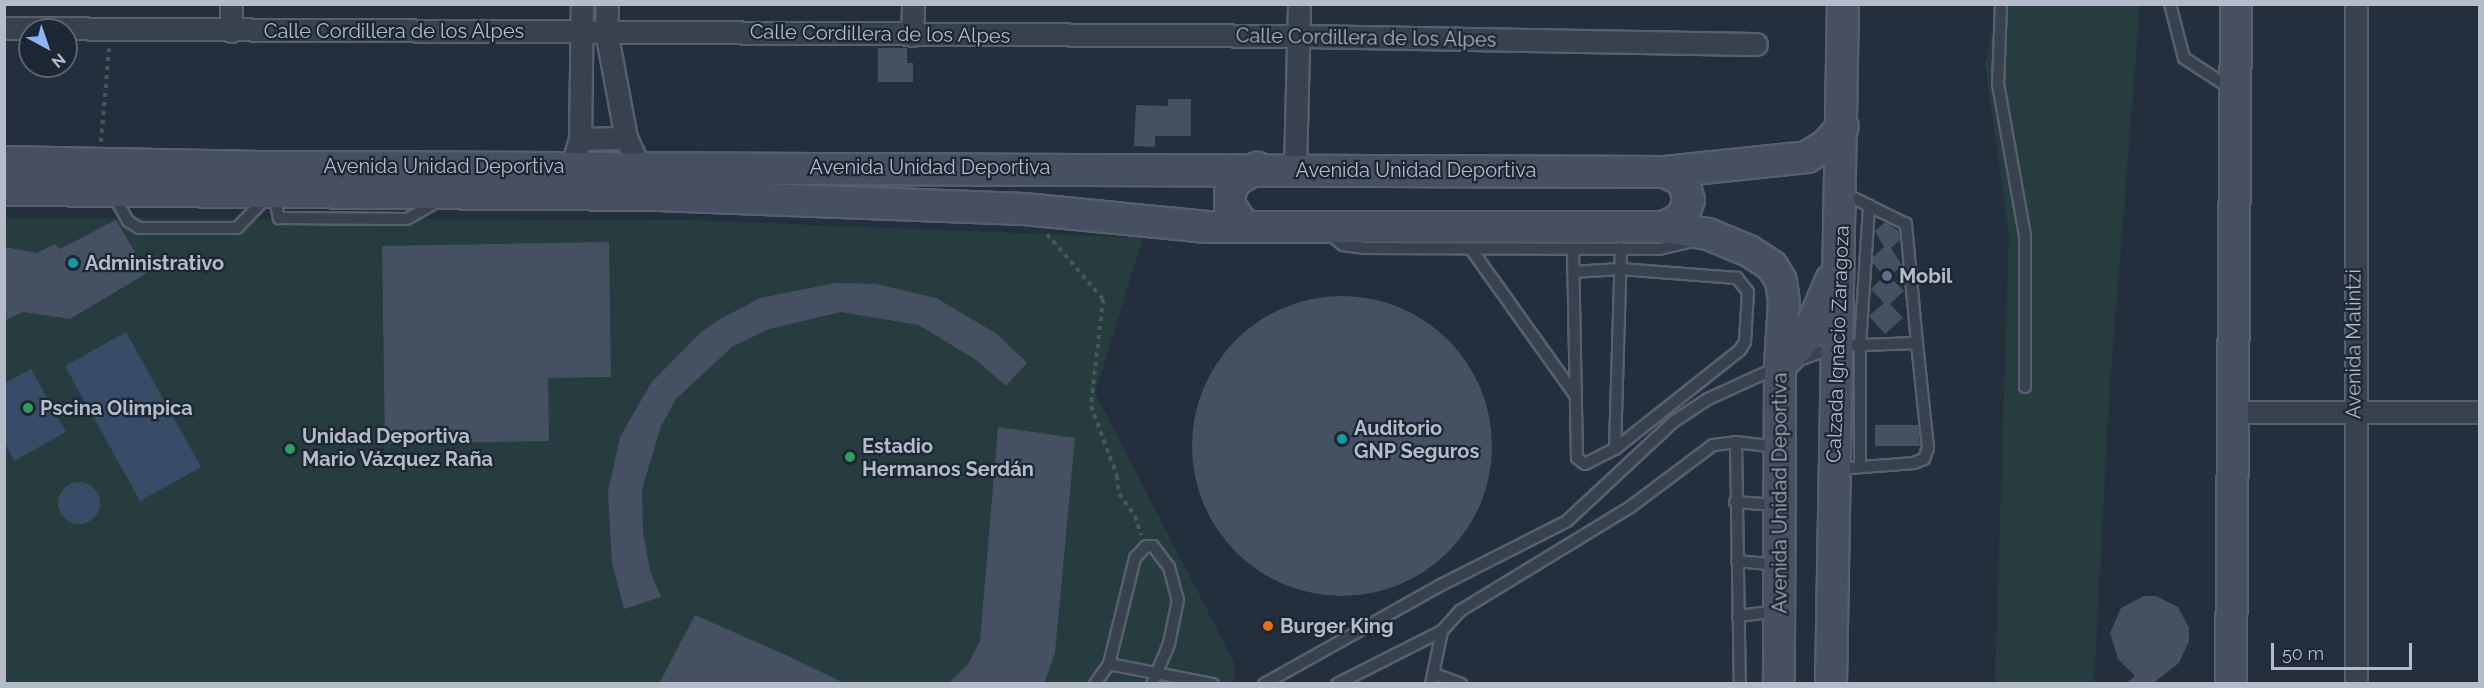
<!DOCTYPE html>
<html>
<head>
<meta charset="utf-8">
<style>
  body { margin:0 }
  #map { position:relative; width:2484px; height:688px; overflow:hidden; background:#242f3e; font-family:Raleway,sans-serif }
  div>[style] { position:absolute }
  .green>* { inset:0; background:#263c3f }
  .water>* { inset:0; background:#394c67 }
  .round { border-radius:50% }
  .building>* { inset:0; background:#455162 }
  .path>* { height:4px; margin-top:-2px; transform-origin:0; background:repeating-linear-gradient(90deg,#44595c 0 4.5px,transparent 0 9px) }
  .roads { filter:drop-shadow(2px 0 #565f6c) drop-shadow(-2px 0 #565f6c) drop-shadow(0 2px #565f6c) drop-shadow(0 -2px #565f6c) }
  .lane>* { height:10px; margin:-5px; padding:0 5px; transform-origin:5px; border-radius:5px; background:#38414e }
  .street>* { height:21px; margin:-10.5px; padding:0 10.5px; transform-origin:10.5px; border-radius:10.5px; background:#38414e }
  .secondary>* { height:30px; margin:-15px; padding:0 15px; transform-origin:15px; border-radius:15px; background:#465061 }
  .dots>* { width:16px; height:16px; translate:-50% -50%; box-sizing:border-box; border:3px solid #1d2633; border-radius:50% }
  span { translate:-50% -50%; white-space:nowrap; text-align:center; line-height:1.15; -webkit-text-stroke:4.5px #1d2633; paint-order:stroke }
  .street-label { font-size:20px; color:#b4bcc9 }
  .poi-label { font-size:20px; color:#b4bcc9; font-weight:700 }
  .left { translate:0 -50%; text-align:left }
  .frame { position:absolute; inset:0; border:6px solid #b4bcc9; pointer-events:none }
  .north { position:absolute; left:18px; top:18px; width:60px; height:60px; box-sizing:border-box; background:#1d2633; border:2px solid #59626f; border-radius:50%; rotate:140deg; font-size:16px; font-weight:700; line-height:24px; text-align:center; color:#b4bcc9 }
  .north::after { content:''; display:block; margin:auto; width:21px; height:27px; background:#8ab4f8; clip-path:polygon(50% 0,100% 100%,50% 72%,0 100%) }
  .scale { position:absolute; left:2271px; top:643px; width:141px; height:27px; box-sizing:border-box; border:3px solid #b4bcc9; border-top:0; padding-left:8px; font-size:18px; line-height:21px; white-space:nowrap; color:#b4bcc9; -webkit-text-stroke:4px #1d2633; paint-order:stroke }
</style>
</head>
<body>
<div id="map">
  <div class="green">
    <i style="clip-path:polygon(1997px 5px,2140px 5px,2109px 398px,2094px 683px,1995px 683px,2009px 236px,1985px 64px)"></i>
    <i style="clip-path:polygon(4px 218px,688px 220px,1143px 238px,1095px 393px,1234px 662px,1234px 679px,1232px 684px,5px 683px)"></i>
  </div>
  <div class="water">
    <i style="clip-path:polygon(126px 332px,201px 467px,140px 501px,65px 366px)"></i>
    <i style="clip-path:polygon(31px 369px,66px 432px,14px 461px,5px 443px,5px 383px)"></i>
    <i class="round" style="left:58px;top:482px;width:42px;height:42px"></i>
  </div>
  <div class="building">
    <i style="clip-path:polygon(878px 48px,907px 48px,907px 63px,913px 63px,913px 82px,878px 82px)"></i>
    <i style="clip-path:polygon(1168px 99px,1191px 99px,1191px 136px,1155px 136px,1155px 147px,1134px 146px,1136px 105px,1168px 106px)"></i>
    <i style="clip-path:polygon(116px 220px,147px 273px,70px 319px,23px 312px,4px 321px,4px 247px,37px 253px,55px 244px,60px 249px)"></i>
    <i style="clip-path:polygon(1885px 222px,1899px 231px,1900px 240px,1891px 248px,1902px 265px,1890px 277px,1904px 291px,1890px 304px,1903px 318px,1885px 334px,1869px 316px,1884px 303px,1871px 289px,1884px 276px,1873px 263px,1873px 257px,1884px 247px,1875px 231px)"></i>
    <i style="clip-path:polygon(609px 242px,611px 377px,548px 378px,549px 441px,385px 444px,382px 246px)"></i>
    <i style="clip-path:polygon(835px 283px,876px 284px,936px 298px,997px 334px,1027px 363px,1006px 386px,976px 360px,919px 325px,841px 312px,769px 329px,732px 347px,676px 399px,661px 426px,642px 489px,643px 531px,650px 571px,661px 597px,624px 609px,612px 563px,608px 492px,620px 437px,651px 383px,701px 332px,722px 318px,760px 298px)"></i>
    <i class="round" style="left:1192px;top:296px;width:300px;height:300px"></i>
    <i style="clip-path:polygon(1875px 425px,1918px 425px,1920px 446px,1875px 446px)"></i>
    <i style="clip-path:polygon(998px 427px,1075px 438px,1055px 653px,1044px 684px,948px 684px,968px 664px,980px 641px)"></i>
    <i style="clip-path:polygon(2144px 596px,2156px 596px,2178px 607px,2189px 628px,2189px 641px,2179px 663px,2152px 684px,2125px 684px,2135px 676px,2118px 659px,2110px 633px,2121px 608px)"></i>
    <i style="clip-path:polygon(695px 615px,788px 656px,846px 684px,659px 684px)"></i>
  </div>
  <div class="path">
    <i style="left:101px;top:142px;width:94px;rotate:-85.1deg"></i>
    <i style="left:1047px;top:234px;width:86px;rotate:49.3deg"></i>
    <i style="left:1103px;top:299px;width:108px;rotate:96.4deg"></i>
    <i style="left:1091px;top:406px;width:75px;rotate:69.6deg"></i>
    <i style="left:1117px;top:476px;width:18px;rotate:84deg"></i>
    <i style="left:1119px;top:494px;width:27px;rotate:54deg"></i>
    <i style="left:1135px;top:516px;width:20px;rotate:72deg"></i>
  </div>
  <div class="roads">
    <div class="lane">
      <i style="left:2001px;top:4px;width:80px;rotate:92.1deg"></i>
      <i style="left:1998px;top:84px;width:154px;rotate:79.9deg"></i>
      <i style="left:2025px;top:236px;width:151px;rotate:90deg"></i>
      <i style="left:2170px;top:4px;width:56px;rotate:75.5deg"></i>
      <i style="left:2184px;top:58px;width:59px;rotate:33.1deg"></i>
      <i style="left:113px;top:194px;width:31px;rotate:61deg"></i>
      <i style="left:128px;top:221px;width:13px;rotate:32deg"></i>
      <i style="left:139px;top:228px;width:98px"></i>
      <i style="left:237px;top:228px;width:43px;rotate:-45.9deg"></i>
      <i style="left:274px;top:195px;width:24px;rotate:78deg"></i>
      <i style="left:279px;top:218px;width:128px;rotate:0.4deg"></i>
      <i style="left:407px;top:219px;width:36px;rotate:-30deg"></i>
      <i style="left:1327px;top:232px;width:21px;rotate:39deg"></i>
      <i style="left:1343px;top:245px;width:22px;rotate:8deg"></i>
      <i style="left:1365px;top:248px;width:294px;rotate:0.2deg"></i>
      <i style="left:1659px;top:249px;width:37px;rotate:-13deg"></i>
      <i style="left:1471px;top:249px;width:179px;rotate:54.5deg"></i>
      <i style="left:1573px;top:249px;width:209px;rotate:88.9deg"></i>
      <i style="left:1577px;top:458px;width:10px;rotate:37deg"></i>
      <i style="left:1585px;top:464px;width:34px;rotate:-27deg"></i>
      <i style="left:1615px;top:449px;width:159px;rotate:-38.4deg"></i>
      <i style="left:1740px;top:350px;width:9px;rotate:-58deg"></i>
      <i style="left:1745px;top:342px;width:50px;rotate:-86.6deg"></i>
      <i style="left:1748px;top:292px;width:18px;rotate:-128deg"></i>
      <i style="left:1737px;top:278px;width:117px;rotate:-175.6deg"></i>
      <i style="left:1620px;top:269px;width:47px;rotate:176.3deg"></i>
      <i style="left:1796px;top:361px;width:45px;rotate:-19.7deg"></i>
      <i style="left:1838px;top:346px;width:79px;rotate:-2.2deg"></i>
      <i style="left:1917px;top:343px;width:120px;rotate:-95.3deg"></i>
      <i style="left:1906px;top:224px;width:70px;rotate:-153.8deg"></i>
      <i style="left:1736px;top:442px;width:41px;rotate:7deg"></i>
      <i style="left:1615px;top:449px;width:201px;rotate:-88.3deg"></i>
      <i style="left:1860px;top:467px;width:121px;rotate:-90deg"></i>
      <i style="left:1860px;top:346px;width:141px;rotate:-86.3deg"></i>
      <i style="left:1838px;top:469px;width:76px;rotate:-4.5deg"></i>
      <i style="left:1914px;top:463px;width:11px;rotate:-22deg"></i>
      <i style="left:1924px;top:459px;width:12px;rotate:-70deg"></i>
      <i style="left:1928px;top:448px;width:106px;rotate:-96deg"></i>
      <i style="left:1735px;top:502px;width:42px;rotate:4.1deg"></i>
      <i style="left:1737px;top:561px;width:42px;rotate:5.4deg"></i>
      <i style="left:1738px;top:616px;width:41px;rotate:-7deg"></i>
      <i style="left:1109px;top:664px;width:106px;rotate:10.9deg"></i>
      <i style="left:1434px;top:674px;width:29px;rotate:20deg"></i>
      <i style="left:1095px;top:684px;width:24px;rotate:-55deg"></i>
      <i style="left:1109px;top:664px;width:109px;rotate:-76.2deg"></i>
      <i style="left:1135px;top:558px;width:16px;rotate:-47deg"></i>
      <i style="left:1146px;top:546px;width:7px"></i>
      <i style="left:1153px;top:546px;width:26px;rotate:53deg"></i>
      <i style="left:1169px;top:567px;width:34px;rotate:75deg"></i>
      <i style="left:1178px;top:600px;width:45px;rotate:101.6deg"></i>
      <i style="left:1169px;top:644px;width:43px;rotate:113deg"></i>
      <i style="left:1264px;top:684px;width:203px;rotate:-29.2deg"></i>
      <i style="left:1441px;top:585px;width:141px;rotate:-26.9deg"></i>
      <i style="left:1567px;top:521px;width:145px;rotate:-43deg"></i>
      <i style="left:1673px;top:422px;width:42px;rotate:-33.3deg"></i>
      <i style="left:1708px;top:399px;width:77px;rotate:-24.6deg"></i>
      <i style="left:1337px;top:684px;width:118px;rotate:-26.8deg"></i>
      <i style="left:1442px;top:631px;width:27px;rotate:-48deg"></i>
      <i style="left:1460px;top:611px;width:198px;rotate:-31.4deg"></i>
      <i style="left:1629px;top:508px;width:105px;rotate:-36.9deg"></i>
      <i style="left:1713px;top:445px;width:23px;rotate:-7deg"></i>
      <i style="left:1736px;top:442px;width:242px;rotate:89.1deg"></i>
      <i style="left:1431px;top:684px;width:54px;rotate:-78.3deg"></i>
    </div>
    <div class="street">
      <i style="left:607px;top:4px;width:27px;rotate:92deg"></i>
      <i style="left:606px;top:31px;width:109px;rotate:79.4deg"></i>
      <i style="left:626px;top:138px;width:45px;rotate:65.1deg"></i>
      <i style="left:2356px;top:4px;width:680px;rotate:90deg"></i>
      <i style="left:4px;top:28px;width:1295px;rotate:0.35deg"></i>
      <i style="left:1299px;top:36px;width:457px;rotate:1deg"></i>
      <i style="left:231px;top:31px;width:27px;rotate:-90deg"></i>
      <i style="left:912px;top:35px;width:31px;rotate:-88deg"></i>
      <i style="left:580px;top:139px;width:46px;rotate:-1.2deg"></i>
      <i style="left:1295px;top:169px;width:165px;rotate:-88.6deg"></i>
      <i style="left:568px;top:179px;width:42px;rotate:-73.3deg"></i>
      <i style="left:580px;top:139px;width:135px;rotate:-89.2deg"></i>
      <i style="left:2232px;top:412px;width:248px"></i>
    </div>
    <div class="secondary">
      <i style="left:4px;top:162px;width:268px;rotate:1.1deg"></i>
      <i style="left:272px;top:167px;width:1393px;rotate:0.21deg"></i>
      <i style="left:1665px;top:172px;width:143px;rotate:-6deg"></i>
      <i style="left:1807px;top:157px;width:22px;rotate:-32deg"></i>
      <i style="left:1826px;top:145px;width:25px;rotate:-48deg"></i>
      <i style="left:4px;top:190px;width:654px;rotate:0.44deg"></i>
      <i style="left:658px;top:195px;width:366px;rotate:2.2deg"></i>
      <i style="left:1024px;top:209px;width:184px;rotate:5.6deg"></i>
      <i style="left:1207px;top:227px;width:457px"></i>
      <i style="left:1664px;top:227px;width:45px;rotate:9deg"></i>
      <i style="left:1708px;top:234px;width:44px;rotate:22.5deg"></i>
      <i style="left:1749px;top:251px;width:27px;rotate:33deg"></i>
      <i style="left:1772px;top:266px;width:17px;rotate:59deg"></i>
      <i style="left:1781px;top:281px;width:21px;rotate:82deg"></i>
      <i style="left:1784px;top:302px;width:64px;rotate:93.6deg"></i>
      <i style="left:1780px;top:366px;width:318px;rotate:90.2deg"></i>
      <i style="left:1244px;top:226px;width:24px;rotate:-125deg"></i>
      <i style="left:1230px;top:206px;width:13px;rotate:-90deg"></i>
      <i style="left:1230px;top:193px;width:13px;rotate:-67deg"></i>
      <i style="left:1235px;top:181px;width:26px;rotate:-31deg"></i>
      <i style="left:1664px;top:227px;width:20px;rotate:-27deg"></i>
      <i style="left:1682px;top:218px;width:19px;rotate:-69deg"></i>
      <i style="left:1689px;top:200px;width:20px;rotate:-108deg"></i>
      <i style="left:1683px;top:181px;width:20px;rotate:-153deg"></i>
      <i style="left:1780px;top:366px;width:40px;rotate:-47deg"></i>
      <i style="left:1807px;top:337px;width:62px;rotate:-67.2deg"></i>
      <i style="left:1831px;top:684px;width:680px;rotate:-88.99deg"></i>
      <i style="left:2231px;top:684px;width:680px;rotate:-89.58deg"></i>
    </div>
  </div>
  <div class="dots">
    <i style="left:73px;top:263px;background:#0f9aa8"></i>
    <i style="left:1887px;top:276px;background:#5c6f8a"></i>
    <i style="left:28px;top:408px;background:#2e9e5b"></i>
    <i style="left:1342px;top:439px;background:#0f9aa8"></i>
    <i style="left:290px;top:449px;background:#2e9e5b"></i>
    <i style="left:850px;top:457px;background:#2e9e5b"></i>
    <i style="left:1268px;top:626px;background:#e8710a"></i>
  </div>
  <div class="street-label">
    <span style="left:394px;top:31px">Calle Cordillera de los Alpes</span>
    <span style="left:880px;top:34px;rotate:1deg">Calle Cordillera de los Alpes</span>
    <span style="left:1366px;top:38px;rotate:1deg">Calle Cordillera de los Alpes</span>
    <span style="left:444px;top:166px">Avenida Unidad Deportiva</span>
    <span style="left:930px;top:167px">Avenida Unidad Deportiva</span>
    <span style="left:1416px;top:170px">Avenida Unidad Deportiva</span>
    <span style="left:1838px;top:344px;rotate:-88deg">Calzada Ignacio Zaragoza</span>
    <span style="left:2354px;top:344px;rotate:-90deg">Avenida Malintzi</span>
    <span style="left:1780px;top:493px;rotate:-90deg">Avenida Unidad Deportiva</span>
  </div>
  <div class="poi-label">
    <span class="left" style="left:85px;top:263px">Administrativo</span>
    <span class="left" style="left:1899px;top:276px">Mobil</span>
    <span class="left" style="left:40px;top:408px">Pscina Olimpica</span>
    <span class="left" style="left:1354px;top:440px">Auditorio<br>GNP Seguros</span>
    <span class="left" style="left:302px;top:448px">Unidad Deportiva<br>Mario Vázquez Raña</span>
    <span class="left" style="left:862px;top:458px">Estadio<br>Hermanos Serdán</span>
    <span class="left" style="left:1280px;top:626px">Burger King</span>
  </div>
  <div class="frame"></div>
  <div class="north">N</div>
  <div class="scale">50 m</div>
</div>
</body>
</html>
